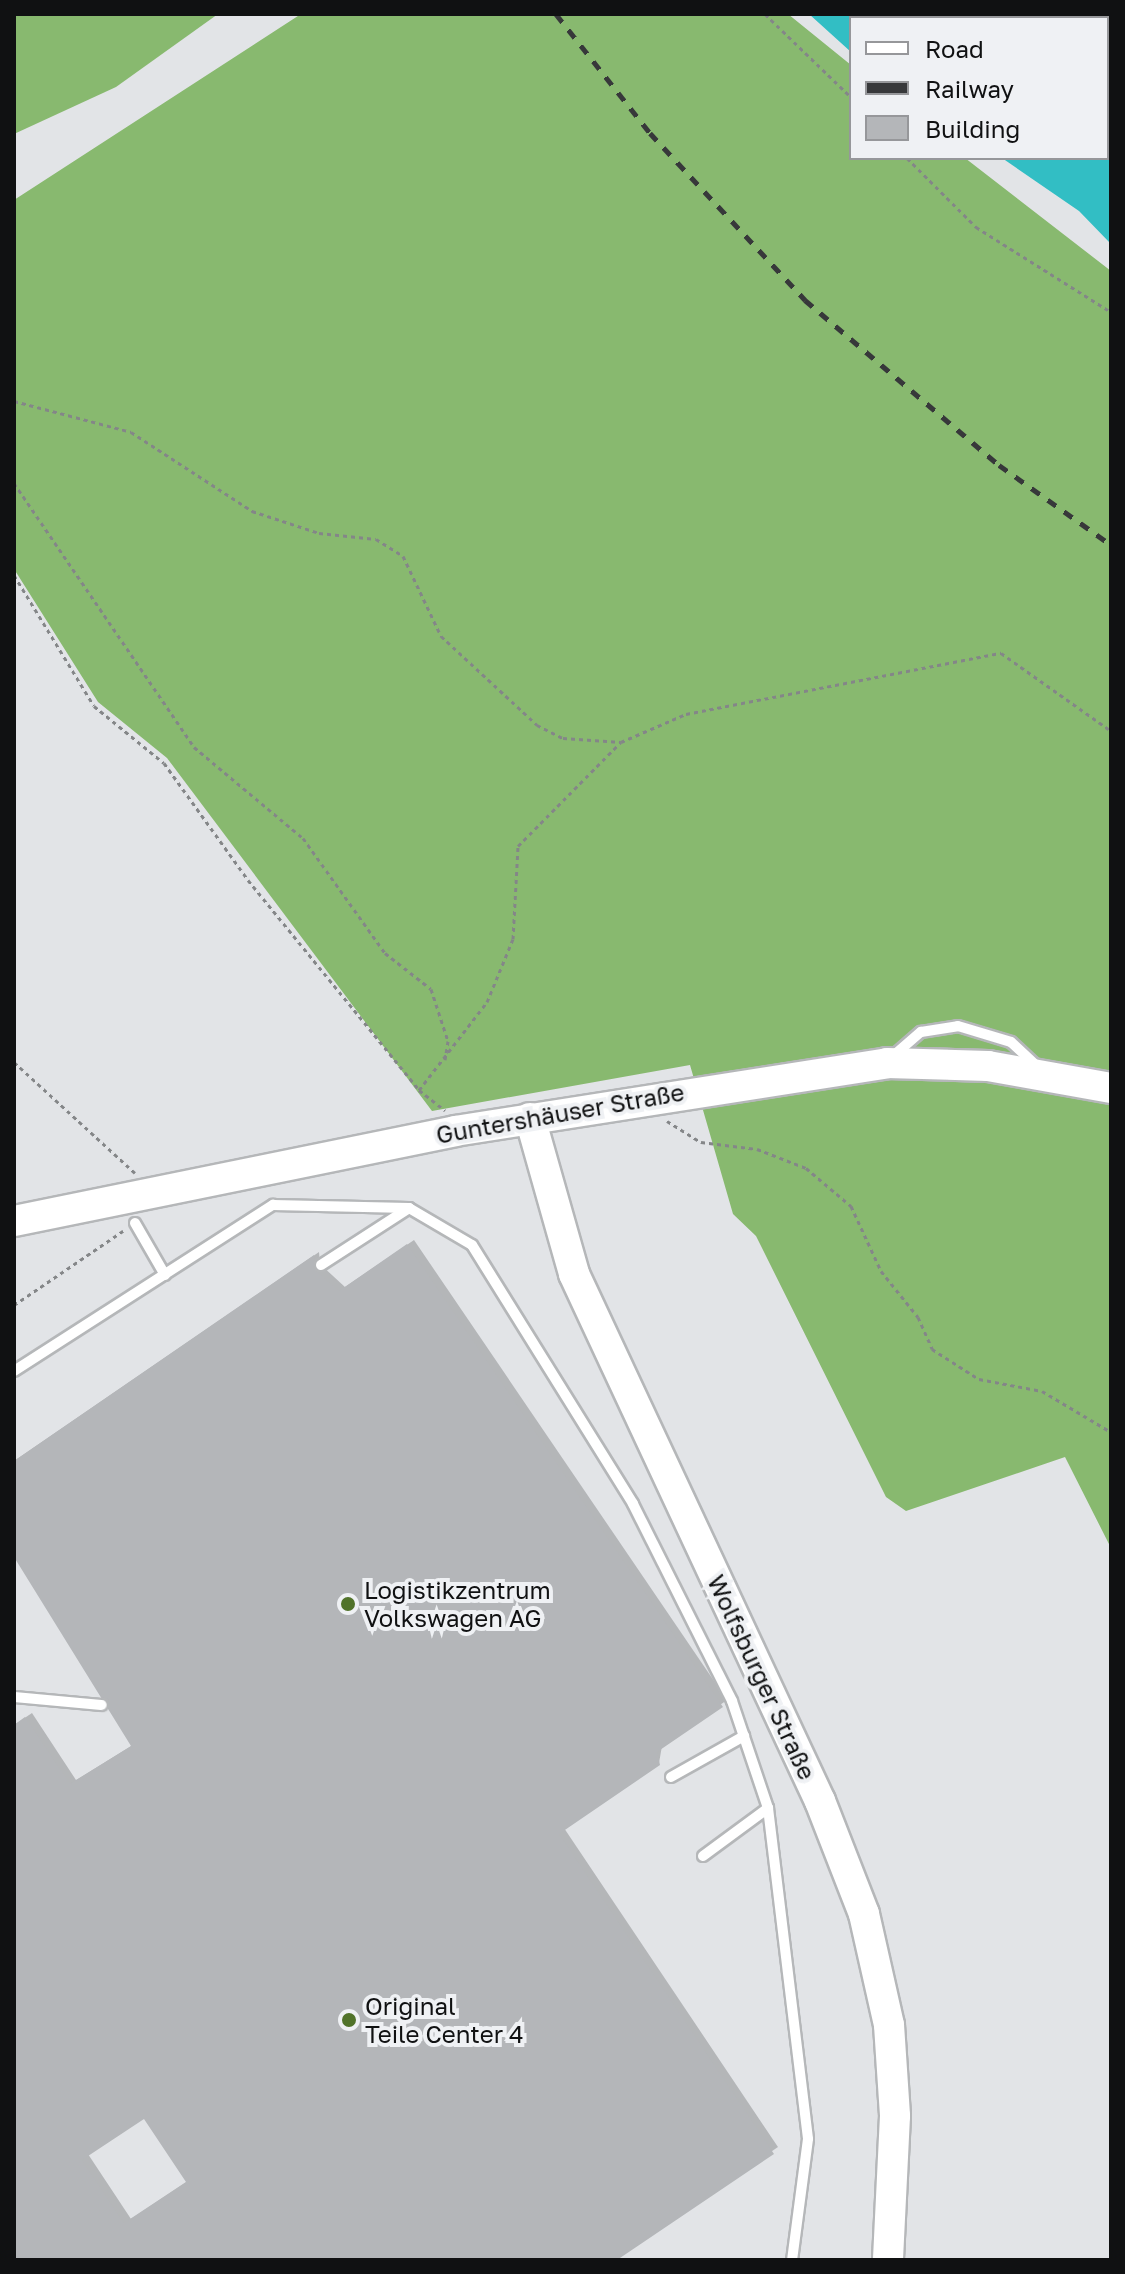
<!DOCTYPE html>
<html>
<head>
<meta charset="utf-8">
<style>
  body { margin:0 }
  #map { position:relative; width:1125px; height:2274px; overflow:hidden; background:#e2e4e7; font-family:"Golos Text",sans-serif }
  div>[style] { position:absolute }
  .forest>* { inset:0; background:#88b96f }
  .water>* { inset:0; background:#32bec4 }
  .shadow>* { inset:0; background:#0003 }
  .building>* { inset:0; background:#b4b6b9 }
  .path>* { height:3px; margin-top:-1.5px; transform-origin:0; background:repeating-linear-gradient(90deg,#848688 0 4px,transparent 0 8px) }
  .roads { filter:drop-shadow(2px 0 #b5b7b9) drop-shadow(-2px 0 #b5b7b9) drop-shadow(0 2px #b5b7b9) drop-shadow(0 -2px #b5b7b9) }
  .lane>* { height:10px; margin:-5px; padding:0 5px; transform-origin:5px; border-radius:5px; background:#fff }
  .secondary>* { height:30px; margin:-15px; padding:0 15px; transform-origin:15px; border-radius:15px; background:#fff }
  .rail>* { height:5px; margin-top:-2.5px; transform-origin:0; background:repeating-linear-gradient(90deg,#37383a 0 10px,transparent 0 20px) }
  .dots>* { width:22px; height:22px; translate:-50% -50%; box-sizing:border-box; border:4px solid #eff1f4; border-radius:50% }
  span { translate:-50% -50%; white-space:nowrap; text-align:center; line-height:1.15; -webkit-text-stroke:8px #eff1f4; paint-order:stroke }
  .street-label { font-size:24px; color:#101112 }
  .poi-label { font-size:24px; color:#101112 }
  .left { translate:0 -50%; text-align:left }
  .frame { position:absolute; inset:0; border:16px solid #101112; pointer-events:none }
  .legend { position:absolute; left:849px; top:16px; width:260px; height:144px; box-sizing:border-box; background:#eff1f4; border:2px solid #96979a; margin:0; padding:10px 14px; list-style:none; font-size:24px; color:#101112 }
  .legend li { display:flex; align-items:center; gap:16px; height:40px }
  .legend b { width:40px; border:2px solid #96979a }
</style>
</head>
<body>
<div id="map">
  <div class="forest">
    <i style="clip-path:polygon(14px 14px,218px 14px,116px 87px,14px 134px)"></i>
    <i style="clip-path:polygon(301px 14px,788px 14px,851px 65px,851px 158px,965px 158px,1111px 271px,1111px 1548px,1065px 1457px,906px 1511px,886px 1497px,756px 1236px,733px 1214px,690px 1065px,432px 1111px,167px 758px,98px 702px,14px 569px,14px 200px)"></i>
  </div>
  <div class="water">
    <i style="clip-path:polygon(809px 14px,1047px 14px,1052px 18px,851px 18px,851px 52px)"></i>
    <i style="clip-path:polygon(1107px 66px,1111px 69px,1111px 244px,1079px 211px,1002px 158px,1107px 158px)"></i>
  </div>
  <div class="shadow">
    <i style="clip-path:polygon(evenodd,414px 1240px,727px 1700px,662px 1746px,659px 1763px,564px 1828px,778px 2147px,614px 2260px,14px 2260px,14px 1725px,32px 1713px,76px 1780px,133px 1745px,14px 1553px,14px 1461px,319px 1252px,320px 1264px,345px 1287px,414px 1240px,145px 2116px,188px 2181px,131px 2219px,88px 2154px,145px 2116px)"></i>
  </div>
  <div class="building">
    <i style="clip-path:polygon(evenodd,407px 1244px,723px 1707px,657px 1752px,660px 1765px,559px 1834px,774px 2154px,617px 2260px,14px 2260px,14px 1725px,25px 1717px,70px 1784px,131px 1746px,14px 1557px,14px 1461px,314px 1255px,315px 1270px,339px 1291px,407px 1244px,144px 2119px,186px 2182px,124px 2223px,82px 2160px,144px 2119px)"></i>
  </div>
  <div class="path">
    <i style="left:765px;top:14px;width:120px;rotate:44deg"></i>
    <i style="left:907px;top:158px;width:98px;rotate:45deg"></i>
    <i style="left:976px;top:227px;width:160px;rotate:32.2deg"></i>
    <i style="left:14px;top:401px;width:121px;rotate:14.8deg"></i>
    <i style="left:131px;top:432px;width:145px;rotate:33.1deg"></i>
    <i style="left:252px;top:511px;width:71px;rotate:18.2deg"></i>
    <i style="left:319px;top:533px;width:57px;rotate:6deg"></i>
    <i style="left:376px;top:539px;width:32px;rotate:32deg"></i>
    <i style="left:403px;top:556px;width:89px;rotate:64.6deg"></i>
    <i style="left:441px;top:636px;width:131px;rotate:42.8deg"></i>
    <i style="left:537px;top:725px;width:29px;rotate:27deg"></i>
    <i style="left:563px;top:738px;width:58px;rotate:3.9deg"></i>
    <i style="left:14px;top:483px;width:320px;rotate:55.7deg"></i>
    <i style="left:194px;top:747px;width:142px;rotate:39.9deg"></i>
    <i style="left:303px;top:838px;width:141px;rotate:54.5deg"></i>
    <i style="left:385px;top:953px;width:58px;rotate:38deg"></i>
    <i style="left:431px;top:989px;width:55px;rotate:71.9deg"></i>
    <i style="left:448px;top:1041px;width:19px;rotate:99deg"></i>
    <i style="left:14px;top:575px;width:153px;rotate:58.6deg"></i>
    <i style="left:94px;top:706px;width:90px;rotate:39.2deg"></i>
    <i style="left:164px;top:763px;width:144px;rotate:54.3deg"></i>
    <i style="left:248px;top:880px;width:271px;rotate:50.8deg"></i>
    <i style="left:419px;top:1090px;width:33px;rotate:38deg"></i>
    <i style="left:14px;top:1062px;width:164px;rotate:42.5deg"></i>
    <i style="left:419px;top:1090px;width:111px;rotate:-52.3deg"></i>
    <i style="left:487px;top:1002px;width:68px;rotate:-67.6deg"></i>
    <i style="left:513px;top:939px;width:93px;rotate:-86.9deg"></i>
    <i style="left:518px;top:846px;width:146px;rotate:-45.3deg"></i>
    <i style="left:621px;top:742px;width:71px;rotate:-23.3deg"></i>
    <i style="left:686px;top:714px;width:321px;rotate:-11deg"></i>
    <i style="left:1001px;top:653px;width:135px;rotate:35.3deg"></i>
    <i style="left:667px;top:1121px;width:40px;rotate:32deg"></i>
    <i style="left:701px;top:1142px;width:56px;rotate:7.1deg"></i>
    <i style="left:757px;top:1149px;width:53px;rotate:21.2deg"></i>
    <i style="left:806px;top:1168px;width:59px;rotate:40.2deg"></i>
    <i style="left:851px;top:1206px;width:72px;rotate:65.2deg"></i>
    <i style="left:881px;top:1271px;width:59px;rotate:51.2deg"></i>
    <i style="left:918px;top:1317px;width:35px;rotate:66deg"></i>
    <i style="left:932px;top:1349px;width:56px;rotate:32.6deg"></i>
    <i style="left:979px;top:1379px;width:64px;rotate:10.8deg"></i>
    <i style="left:1042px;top:1391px;width:80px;rotate:30.7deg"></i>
    <i style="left:14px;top:1305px;width:132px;rotate:-34.2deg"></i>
  </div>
  <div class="roads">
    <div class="lane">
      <i style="left:893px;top:1056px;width:37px;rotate:-41deg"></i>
      <i style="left:921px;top:1032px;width:37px;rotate:-9deg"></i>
      <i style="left:958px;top:1026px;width:55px;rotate:16.8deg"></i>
      <i style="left:1011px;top:1042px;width:34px;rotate:43deg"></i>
      <i style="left:135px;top:1223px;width:60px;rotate:60deg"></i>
      <i style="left:321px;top:1265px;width:105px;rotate:-32.9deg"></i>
      <i style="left:14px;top:1371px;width:308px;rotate:-32.7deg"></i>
      <i style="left:273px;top:1205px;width:136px;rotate:1.3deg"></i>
      <i style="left:409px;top:1208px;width:73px;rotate:30.4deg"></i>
      <i style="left:472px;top:1245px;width:305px;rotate:58.1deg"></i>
      <i style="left:633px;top:1504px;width:220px;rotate:63.3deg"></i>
      <i style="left:732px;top:1701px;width:113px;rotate:71.4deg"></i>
      <i style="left:768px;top:1808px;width:333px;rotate:83.1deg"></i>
      <i style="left:808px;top:2139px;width:122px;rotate:97.5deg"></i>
      <i style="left:14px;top:1697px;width:88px;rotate:5.2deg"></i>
      <i style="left:671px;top:1777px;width:84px;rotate:-29.3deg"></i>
      <i style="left:703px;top:1856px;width:81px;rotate:-36.4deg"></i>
    </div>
    <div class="secondary">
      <i style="left:530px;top:1118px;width:162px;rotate:74.2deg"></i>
      <i style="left:574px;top:1274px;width:582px;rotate:64.98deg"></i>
      <i style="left:820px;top:1801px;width:121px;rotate:68.7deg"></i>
      <i style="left:864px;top:1914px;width:114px;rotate:77.3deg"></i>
      <i style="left:889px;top:2025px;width:91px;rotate:86.2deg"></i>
      <i style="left:895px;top:2116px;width:144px;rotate:92.8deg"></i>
      <i style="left:14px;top:1221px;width:450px;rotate:-11.5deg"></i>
      <i style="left:455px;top:1131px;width:437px;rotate:-8.9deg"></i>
      <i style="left:887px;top:1063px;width:101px;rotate:1.7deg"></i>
      <i style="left:988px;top:1066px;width:125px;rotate:10.1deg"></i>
    </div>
  </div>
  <div class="rail">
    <i style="left:556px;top:14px;width:152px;rotate:51.7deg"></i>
    <i style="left:650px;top:133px;width:228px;rotate:47.1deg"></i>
    <i style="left:805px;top:300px;width:255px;rotate:40.4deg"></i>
    <i style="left:999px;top:465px;width:138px;rotate:35.5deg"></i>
  </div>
  <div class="dots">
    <i style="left:348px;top:1604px;background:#51732a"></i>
    <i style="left:349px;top:2020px;background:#51732a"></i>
  </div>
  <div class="street-label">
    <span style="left:560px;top:1113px;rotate:-10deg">Guntershäuser Straße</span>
    <span style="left:762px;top:1677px;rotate:65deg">Wolfsburger Straße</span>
  </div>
  <div class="poi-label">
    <span class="left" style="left:364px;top:1604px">Logistikzentrum<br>Volkswagen AG</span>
    <span class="left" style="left:365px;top:2020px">Original<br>Teile Center 4</span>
  </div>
  <div class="frame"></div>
  <ul class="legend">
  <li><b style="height:10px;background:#fff"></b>Road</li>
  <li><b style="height:10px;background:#37383a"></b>Railway</li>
  <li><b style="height:22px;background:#b4b6b9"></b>Building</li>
  </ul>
</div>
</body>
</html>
